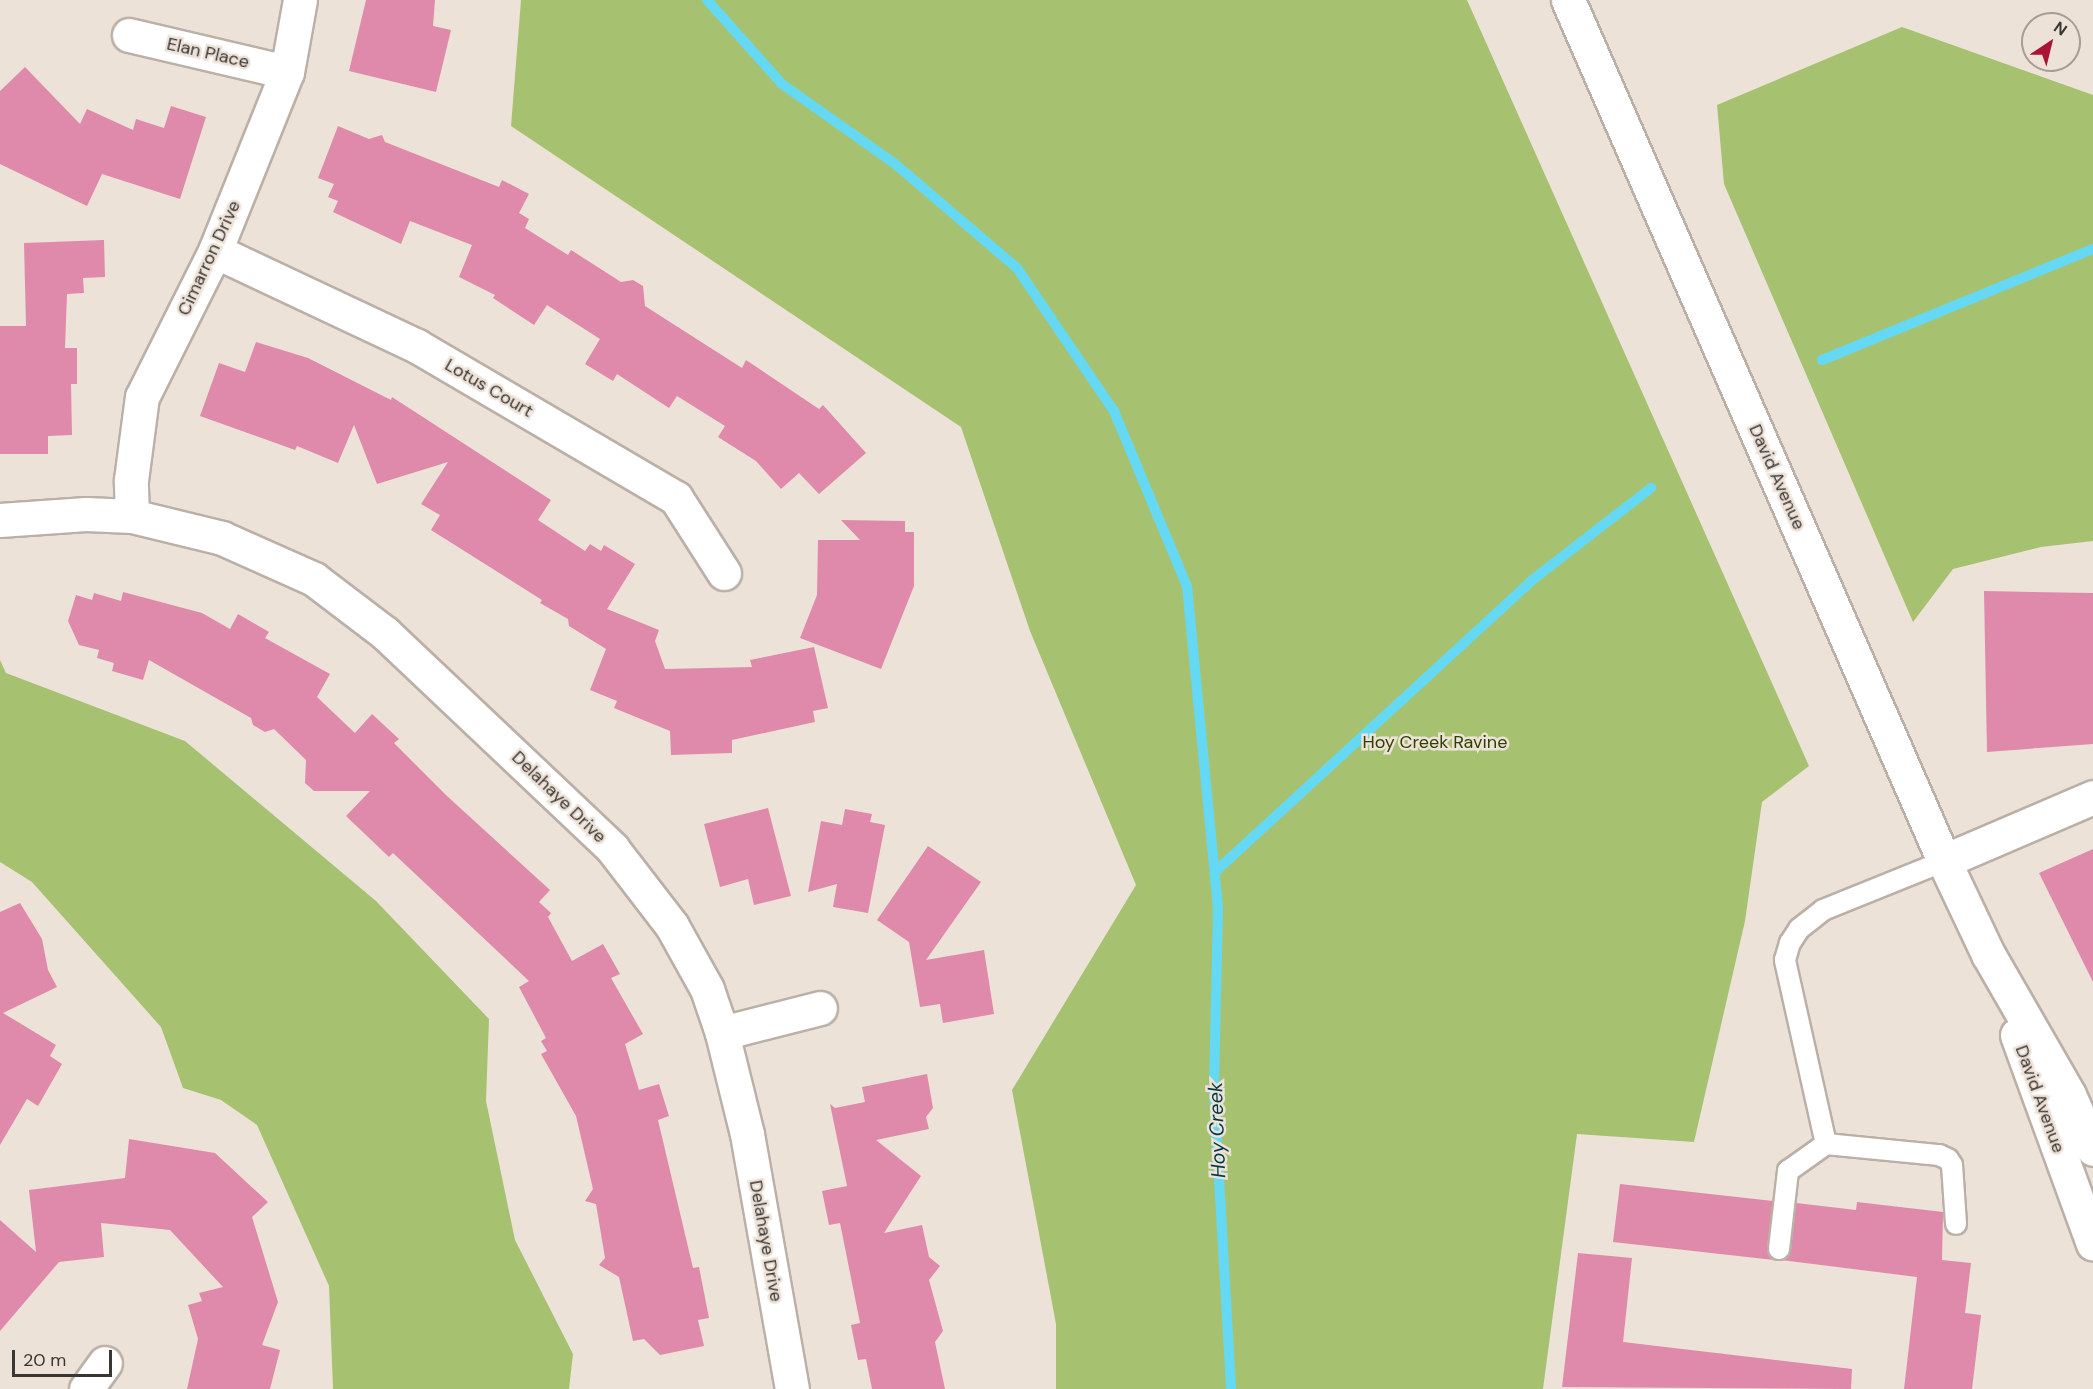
<!DOCTYPE html>
<html>
<head>
<meta charset="utf-8">
<style>
  body { margin:0 }
  #map { position:relative; width:2093px; height:1389px; overflow:hidden; background:#ede2d8; font-family:"DM Sans",sans-serif }
  div>[style] { position:absolute }
  .forest>* { inset:0; background:#a6c271 }
  .stream>* { height:10px; margin:-5px; padding:0 5px; transform-origin:5px; border-radius:5px; background:#65d9f4 }
  .building>* { inset:0; background:#df8aab }
  .roads { filter:drop-shadow(2px 0 #bbb0a7) drop-shadow(-2px 0 #bbb0a7) drop-shadow(0 2px #bbb0a7) drop-shadow(0 -2px #bbb0a7) }
  .service>* { height:20px; margin:-10px; padding:0 10px; transform-origin:10px; border-radius:10px; background:#fff }
  .minor>* { height:33px; margin:-16.5px; padding:0 16.5px; transform-origin:16.5px; border-radius:16.5px; background:#fff }
  .tertiary>* { height:33px; margin:-16.5px; padding:0 16.5px; transform-origin:16.5px; border-radius:16.5px; background:#fff }
  .secondary>* { height:33px; margin:-16.5px; padding:0 16.5px; transform-origin:16.5px; border-radius:16.5px; background:#fff }
  span { translate:-50% -50%; white-space:nowrap; text-align:center; line-height:1.15; -webkit-text-stroke:5px #ede2d8; paint-order:stroke }
  .street-label { font-size:18px; color:#3a3632 }
  .park-label { font-size:18px; color:#304002 }
  .water-label { font-size:20px; color:#003843; font-style:italic }
  .north { position:absolute; left:2021px; top:12px; width:60px; height:60px; box-sizing:border-box; background:#ede2d8; border:2px solid #a59d96; border-radius:50%; rotate:35deg; font-size:16px; font-weight:700; line-height:24px; text-align:center; color:#3a3632 }
  .north::after { content:''; display:block; margin:auto; width:21px; height:27px; background:#aa1333; clip-path:polygon(50% 0,100% 100%,50% 72%,0 100%) }
  .scale { position:absolute; left:12px; top:1350px; width:100px; height:27px; box-sizing:border-box; border:3px solid #3a3632; border-top:0; padding-left:8px; font-size:18px; line-height:21px; white-space:nowrap; color:#3a3632; -webkit-text-stroke:4px #ede2d8; paint-order:stroke }
</style>
</head>
<body>
<div id="map">
  <div class="forest">
    <i style="clip-path:polygon(521px 0,1467px 0,1809px 766px,1762px 802px,1745px 921px,1694px 1142px,1577px 1134px,1543px 1389px,1056px 1389px,1056px 1324px,1012px 1090px,1136px 885px,1030px 631px,961px 427px,511px 126px)"></i>
    <i style="clip-path:polygon(1902px 27px,2093px 95px,2093px 541px,2041px 547px,1953px 569px,1913px 622px,1724px 184px,1717px 105px)"></i>
    <i style="clip-path:polygon(0 660px,6px 673px,185px 741px,376px 901px,489px 1019px,486px 1101px,515px 1240px,573px 1354px,569px 1389px,333px 1389px,329px 1286px,257px 1125px,221px 1100px,183px 1088px,161px 1027px,32px 882px,0 862px)"></i>
  </div>
  <div class="stream">
    <i style="left:707px;top:0;width:113px;rotate:48.2deg"></i>
    <i style="left:782px;top:84px;width:137px;rotate:35.2deg"></i>
    <i style="left:894px;top:163px;width:162px;rotate:40.5deg"></i>
    <i style="left:1017px;top:268px;width:173px;rotate:55.9deg"></i>
    <i style="left:1114px;top:411px;width:190px;rotate:67.4deg"></i>
    <i style="left:1187px;top:586px;width:325px;rotate:84.5deg"></i>
    <i style="left:1218px;top:910px;width:182px;rotate:91.3deg"></i>
    <i style="left:1214px;top:1092px;width:297px;rotate:86.7deg"></i>
    <i style="left:1822px;top:360px;width:293px;rotate:-22.3deg"></i>
    <i style="left:1216px;top:871px;width:428px;rotate:-42.6deg"></i>
    <i style="left:1531px;top:581px;width:152px;rotate:-37.8deg"></i>
  </div>
  <div class="building">
    <i style="clip-path:polygon(366px 0,435px 0,433px 26px,451px 30px,436px 92px,349px 71px)"></i>
    <i style="clip-path:polygon(25px 67px,80px 124px,87px 109px,133px 130px,136px 119px,164px 128px,171px 106px,206px 117px,180px 199px,102px 174px,87px 206px,0 164px,0 91px)"></i>
    <i style="clip-path:polygon(338px 126px,369px 139px,382px 135px,385px 142px,499px 187px,502px 180px,529px 194px,519px 213px,529px 219px,525px 228px,568px 255px,571px 250px,621px 282px,633px 280px,643px 286px,645px 306px,742px 368px,746px 360px,819px 409px,823px 405px,866px 453px,819px 494px,799px 473px,781px 489px,756px 461px,718px 437px,725px 426px,677px 396px,669px 408px,617px 374px,613px 381px,585px 364px,600px 339px,547px 305px,534px 325px,493px 298px,495px 295px,459px 277px,472px 245px,410px 221px,401px 244px,333px 212px,338px 201px,328px 197px,334px 184px,318px 178px)"></i>
    <i style="clip-path:polygon(104px 240px,105px 277px,83px 278px,84px 293px,67px 294px,65px 348px,77px 348px,77px 384px,71px 384px,72px 435px,48px 436px,48px 454px,0 454px,0 326px,26px 326px,24px 243px)"></i>
    <i style="clip-path:polygon(256px 342px,308px 358px,391px 400px,392px 397px,551px 500px,538px 520px,585px 551px,590px 544px,601px 551px,604px 545px,635px 564px,607px 609px,659px 630px,655px 641px,665px 669px,752px 667px,750px 660px,814px 647px,828px 708px,813px 711px,815px 722px,732px 740px,732px 753px,671px 755px,670px 731px,614px 708px,617px 701px,590px 690px,606px 649px,569px 626px,568px 619px,540px 603px,542px 600px,431px 530px,440px 515px,421px 504px,448px 462px,377px 484px,354px 425px,338px 463px,297px 446px,295px 450px,200px 416px,219px 363px,245px 372px)"></i>
    <i style="clip-path:polygon(841px 520px,905px 521px,905px 532px,914px 532px,914px 586px,881px 669px,800px 638px,817px 595px,818px 540px,860px 540px)"></i>
    <i style="clip-path:polygon(1984px 591px,2093px 593px,2093px 744px,1987px 752px)"></i>
    <i style="clip-path:polygon(123px 592px,202px 613px,230px 629px,238px 614px,269px 632px,265px 638px,330px 674px,317px 697px,355px 733px,372px 714px,399px 739px,394px 743px,447px 796px,550px 890px,539px 902px,551px 913px,548px 917px,572px 961px,603px 944px,620px 974px,611px 978px,643px 1034px,625px 1044px,639px 1090px,659px 1084px,669px 1116px,658px 1120px,693px 1268px,699px 1267px,709px 1318px,698px 1320px,704px 1346px,660px 1355px,644px 1339px,633px 1341px,619px 1277px,599px 1265px,605px 1258px,596px 1204px,585px 1201px,593px 1189px,576px 1116px,541px 1054px,547px 1051px,541px 1041px,546px 1038px,519px 987px,529px 981px,393px 853px,389px 857px,346px 816px,370px 791px,314px 791px,305px 783px,306px 760px,274px 729px,265px 732px,253px 725px,251px 718px,149px 660px,143px 680px,112px 671px,114px 663px,97px 658px,99px 650px,79px 645px,68px 621px,76px 595px,92px 600px,94px 593px,121px 601px)"></i>
    <i style="clip-path:polygon(768px 808px,791px 896px,754px 905px,748px 879px,720px 887px,704px 824px)"></i>
    <i style="clip-path:polygon(845px 809px,872px 814px,870px 822px,885px 825px,868px 913px,833px 907px,837px 884px,808px 892px,821px 821px,842px 825px)"></i>
    <i style="clip-path:polygon(928px 846px,981px 882px,926px 960px,984px 950px,994px 1014px,943px 1023px,940px 1004px,920px 1007px,909px 942px,877px 920px)"></i>
    <i style="clip-path:polygon(2093px 849px,2093px 982px,2039px 873px)"></i>
    <i style="clip-path:polygon(20px 903px,42px 939px,48px 970px,57px 987px,3px 1013px,56px 1045px,50px 1056px,62px 1064px,38px 1106px,27px 1099px,0 1145px,0 912px)"></i>
    <i style="clip-path:polygon(927px 1074px,933px 1108px,926px 1117px,929px 1129px,876px 1140px,921px 1176px,884px 1233px,922px 1225px,929px 1257px,940px 1266px,929px 1280px,943px 1331px,935px 1342px,945px 1389px,872px 1389px,866px 1359px,858px 1360px,851px 1325px,860px 1323px,840px 1223px,829px 1225px,822px 1191px,847px 1186px,830px 1104px,835px 1108px,865px 1102px,862px 1087px)"></i>
    <i style="clip-path:polygon(129px 1139px,215px 1153px,268px 1202px,252px 1217px,278px 1302px,262px 1345px,280px 1350px,270px 1389px,187px 1389px,198px 1339px,188px 1305px,202px 1301px,199px 1293px,223px 1287px,170px 1230px,101px 1223px,104px 1257px,59px 1262px,0 1331px,0 1220px,36px 1252px,29px 1190px,125px 1178px)"></i>
    <i style="clip-path:polygon(1620px 1184px,1773px 1201px,1767px 1248px,1774px 1260px,1613px 1242px)"></i>
    <i style="clip-path:polygon(1857px 1202px,1943px 1212px,1942px 1260px,1971px 1263px,1965px 1313px,1981px 1315px,1972px 1389px,1904px 1389px,1917px 1277px,1781px 1260px,1791px 1250px,1796px 1203px,1856px 1210px)"></i>
    <i style="clip-path:polygon(1578px 1253px,1632px 1258px,1623px 1342px,1852px 1369px,1851px 1389px,1562px 1387px)"></i>
  </div>
  <div class="roads">
    <div class="service">
      <i style="left:1826px;top:1144px;width:189px;rotate:-102.6deg"></i>
      <i style="left:1785px;top:960px;width:18px;rotate:-74deg"></i>
      <i style="left:1790px;top:943px;width:17px;rotate:-57deg"></i>
      <i style="left:1799px;top:929px;width:31px;rotate:-38deg"></i>
      <i style="left:1823px;top:910px;width:131px;rotate:-22deg"></i>
      <i style="left:1779px;top:1249px;width:79px;rotate:-83.4deg"></i>
      <i style="left:1788px;top:1171px;width:47px;rotate:-35.4deg"></i>
      <i style="left:1826px;top:1144px;width:114px;rotate:5.6deg"></i>
      <i style="left:1939px;top:1155px;width:10px;rotate:24deg"></i>
      <i style="left:1948px;top:1159px;width:7px;rotate:56deg"></i>
      <i style="left:1952px;top:1165px;width:59px;rotate:86.1deg"></i>
    </div>
    <div class="minor">
      <i style="left:129px;top:35px;width:162px;rotate:13.2deg"></i>
      <i style="left:215px;top:251px;width:223px;rotate:25.2deg"></i>
      <i style="left:417px;top:346px;width:300px;rotate:30.4deg"></i>
      <i style="left:676px;top:498px;width:89px;rotate:57.4deg"></i>
      <i style="left:132px;top:516px;width:36px;rotate:-92deg"></i>
      <i style="left:131px;top:480px;width:84px;rotate:-82.5deg"></i>
      <i style="left:142px;top:397px;width:163px;rotate:-63.4deg"></i>
      <i style="left:215px;top:251px;width:193px;rotate:-68.1deg"></i>
      <i style="left:287px;top:72px;width:73px;rotate:-79.8deg"></i>
      <i style="left:1944px;top:861px;width:162px;rotate:-23.2deg"></i>
      <i style="left:722px;top:1033px;width:101px;rotate:-14.3deg"></i>
      <i style="left:86px;top:1389px;width:32px;rotate:-54deg"></i>
    </div>
    <div class="tertiary">
      <i style="left:0;top:520px;width:86px;rotate:-4deg"></i>
      <i style="left:86px;top:514px;width:46px;rotate:2.5deg"></i>
      <i style="left:132px;top:516px;width:93px;rotate:13.7deg"></i>
      <i style="left:222px;top:538px;width:101px;rotate:24deg"></i>
      <i style="left:314px;top:579px;width:89px;rotate:37.3deg"></i>
      <i style="left:385px;top:633px;width:313px;rotate:43.4deg"></i>
      <i style="left:612px;top:848px;width:98px;rotate:52.4deg"></i>
      <i style="left:672px;top:926px;width:72px;rotate:60.9deg"></i>
      <i style="left:707px;top:989px;width:46px;rotate:71.2deg"></i>
      <i style="left:722px;top:1033px;width:104px;rotate:76.1deg"></i>
      <i style="left:747px;top:1134px;width:259px;rotate:80deg"></i>
    </div>
    <div class="secondary">
      <i style="left:1568px;top:0;width:940px;rotate:66.41deg"></i>
      <i style="left:1944px;top:861px;width:103px;rotate:64.7deg"></i>
      <i style="left:1988px;top:954px;width:163px;rotate:60.1deg"></i>
      <i style="left:2069px;top:1095px;width:59px;rotate:66deg"></i>
      <i style="left:2017px;top:1035px;width:222px;rotate:70deg"></i>
    </div>
  </div>
  <div class="street-label">
    <span style="left:208px;top:53px;rotate:13deg">Elan Place</span>
    <span style="left:209px;top:258px;rotate:-65deg">Cimarron Drive</span>
    <span style="left:489px;top:388px;rotate:30deg">Lotus Court</span>
    <span style="left:1777px;top:477px;rotate:66deg">David Avenue</span>
    <span style="left:559px;top:797px;rotate:44deg">Delahaye Drive</span>
    <span style="left:2040px;top:1099px;rotate:70deg">David Avenue</span>
    <span style="left:766px;top:1241px;rotate:80deg">Delahaye Drive</span>
  </div>
  <div class="park-label">
    <span style="left:1435px;top:742px">Hoy Creek Ravine</span>
  </div>
  <div class="water-label">
    <span style="left:1217px;top:1130px;rotate:-92deg">Hoy Creek</span>
  </div>
  <div class="north">N</div>
  <div class="scale">20 m</div>
</div>
</body>
</html>
